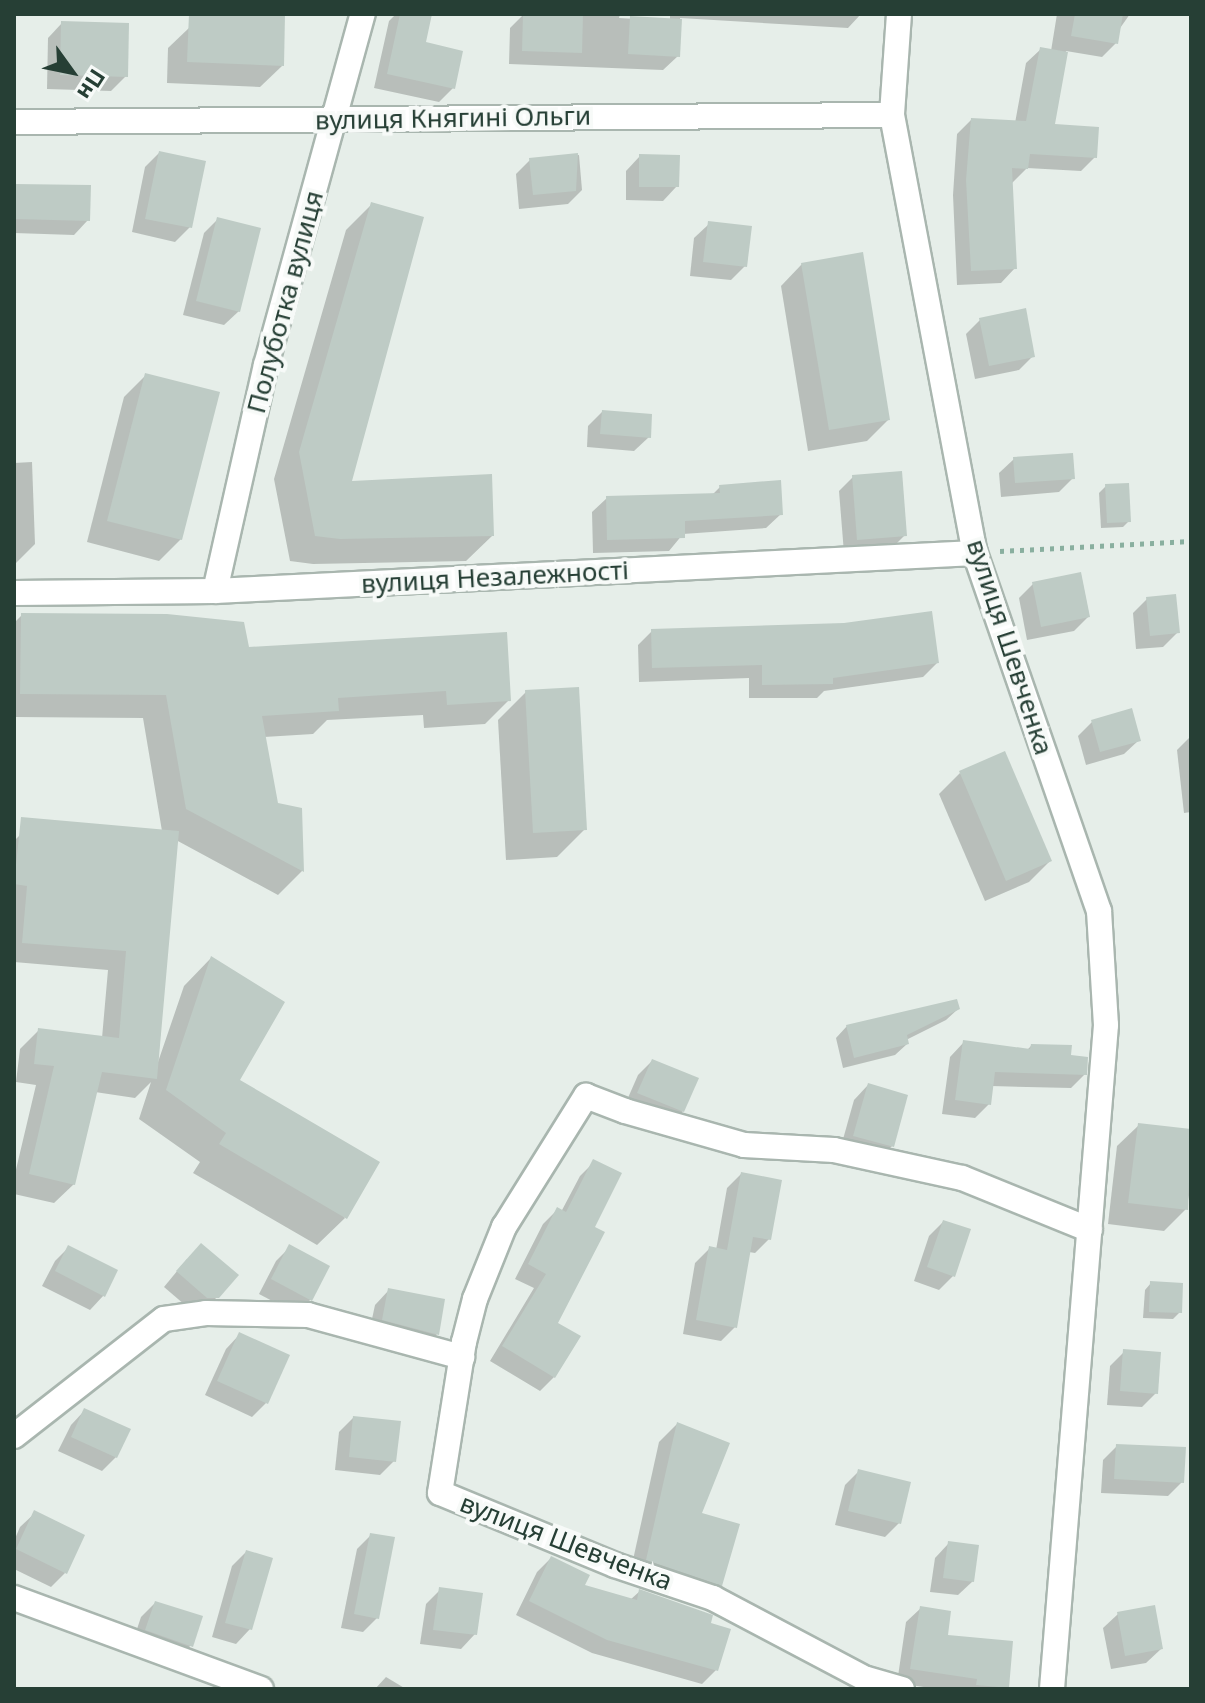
<!DOCTYPE html>
<html>
<head>
<meta charset="utf-8">
<style>
  body { margin:0 }
  #map { position:relative; width:1205px; height:1703px; overflow:hidden; background:#e6eee9; font-family:"Noto Sans",sans-serif }
  div>[style] { position:absolute }
  .shadow>* { inset:0; background:#0003 }
  .building>* { inset:0; background:#becbc5 }
  .path>* { height:5px; margin-top:-2.5px; transform-origin:0; background:repeating-linear-gradient(90deg,#89af9f 0 4px,transparent 0 10px) }
  .roads { filter:drop-shadow(2px 0 #a9b6af) drop-shadow(-2px 0 #a9b6af) drop-shadow(0 2px #a9b6af) drop-shadow(0 -2px #a9b6af) }
  .minor>* { height:24px; margin:-12px; padding:0 12px; transform-origin:12px; border-radius:12px; background:#fff }
  .secondary>* { height:24px; margin:-12px; padding:0 12px; transform-origin:12px; border-radius:12px; background:#fff }
  span { translate:-50% -50%; white-space:nowrap; text-align:center; line-height:1.15; -webkit-text-stroke:8px #f7faf8; paint-order:stroke }
  .street-label { font-size:26px; color:#263f35 }
  .frame { position:absolute; inset:0; border:16px solid #263f35; pointer-events:none }
  .north { position:absolute; left:32px; top:32px; width:80px; height:80px; -webkit-text-stroke:6px #f7faf8; paint-order:stroke; rotate:123deg; font-size:22px; font-weight:700; line-height:32px; text-align:center; color:#263f35 }
  .north::after { content:''; display:block; margin:auto; width:28px; height:36px; background:#263f35; clip-path:polygon(50% 0,100% 100%,50% 72%,0 100%) }
</style>
</head>
<body>
<div id="map">
  <div class="shadow">
    <i style="clip-path:polygon(229px 14px,282px 66px,260px 87px,167px 83px,168px 48px,190px 27px)"></i>
    <i style="clip-path:polygon(396px 14px,430px 14px,423px 44px,453px 88px,439px 102px,374px 88px,389px 21px)"></i>
    <i style="clip-path:polygon(524px 14px,620px 14px,619px 18px,670px 21px,670px 14px,861px 14px,848px 28px,680px 18px,678px 56px,663px 70px,509px 64px,510px 28px)"></i>
    <i style="clip-path:polygon(1057px 14px,1130px 14px,1118px 31px,1116px 43px,1102px 57px,1066px 51px,1053px 126px,1095px 157px,1081px 171px,1027px 168px,1012px 183px,1015px 268px,1001px 283px,957px 285px,953px 195px,957px 134px,971px 120px,1015px 123px,1026px 63px,1041px 49px,1051px 51px)"></i>
    <i style="clip-path:polygon(62px 23px,126px 76px,111px 91px,47px 89px,48px 38px)"></i>
    <i style="clip-path:polygon(159px 153px,190px 227px,175px 242px,132px 232px,145px 167px)"></i>
    <i style="clip-path:polygon(579px 155px,582px 190px,568px 204px,519px 209px,516px 174px,530px 160px)"></i>
    <i style="clip-path:polygon(640px 156px,677px 186px,663px 201px,626px 200px,626px 171px)"></i>
    <i style="clip-path:polygon(14px 186px,88px 220px,74px 235px,14px 233px)"></i>
    <i style="clip-path:polygon(372px 204px,350px 483px,492px 536px,466px 561px,313px 564px,290px 561px,274px 479px,346px 230px)"></i>
    <i style="clip-path:polygon(218px 219px,239px 311px,224px 325px,183px 315px,204px 233px)"></i>
    <i style="clip-path:polygon(709px 224px,745px 266px,731px 280px,690px 276px,694px 238px)"></i>
    <i style="clip-path:polygon(802px 264px,888px 420px,867px 441px,808px 451px,781px 286px)"></i>
    <i style="clip-path:polygon(980px 320px,1033px 356px,1019px 370px,975px 379px,966px 334px)"></i>
    <i style="clip-path:polygon(146px 375px,181px 539px,159px 561px,87px 542px,124px 397px)"></i>
    <i style="clip-path:polygon(602px 412px,649px 437px,634px 451px,587px 447px,588px 426px)"></i>
    <i style="clip-path:polygon(1014px 459px,1073px 478px,1059px 492px,1001px 497px,999px 473px)"></i>
    <i style="clip-path:polygon(32px 462px,35px 544px,14px 565px,14px 463px)"></i>
    <i style="clip-path:polygon(853px 477px,905px 535px,891px 549px,844px 553px,839px 491px)"></i>
    <i style="clip-path:polygon(1106px 486px,1129px 521px,1123px 527px,1101px 528px,1099px 493px)"></i>
    <i style="clip-path:polygon(720px 487px,781px 514px,766px 528px,683px 534px,669px 551px,593px 553px,592px 512px,607px 498px,711px 496px)"></i>
    <i style="clip-path:polygon(1033px 584px,1088px 617px,1074px 631px,1027px 640px,1019px 598px)"></i>
    <i style="clip-path:polygon(1147px 599px,1178px 632px,1163px 647px,1136px 649px,1133px 613px)"></i>
    <i style="clip-path:polygon(22px 615px,247px 649px,509px 700px,485px 724px,424px 728px,423px 715px,327px 720px,313px 734px,264px 737px,276px 804px,300px 810px,302px 871px,278px 895px,176px 840px,158px 1062px,184px 986px,211px 958px,237px 1081px,345px 1218px,317px 1245px,193px 1173px,200px 1162px,139px 1119px,151px 1082px,135px 1098px,95px 1092px,74px 1184px,54px 1203px,14px 1194px,14px 1178px,36px 1085px,16px 1082px,20px 1049px,39px 1030px,102px 1038px,108px 970px,14px 962px,15px 840px,34px 821px,162px 831px,143px 718px,14px 717px,14px 623px)"></i>
    <i style="clip-path:polygon(652px 631px,937px 663px,923px 677px,824px 691px,817px 698px,749px 698px,749px 678px,639px 682px,638px 645px)"></i>
    <i style="clip-path:polygon(526px 692px,585px 829px,557px 857px,506px 860px,498px 720px)"></i>
    <i style="clip-path:polygon(1092px 722px,1139px 740px,1124px 754px,1086px 765px,1078px 736px)"></i>
    <i style="clip-path:polygon(1191px 736px,1191px 812px,1184px 813px,1177px 750px)"></i>
    <i style="clip-path:polygon(960px 773px,1050px 861px,1029px 882px,985px 901px,939px 794px)"></i>
    <i style="clip-path:polygon(958px 1009px,946px 1020px,906px 1040px,907px 1044px,895px 1055px,843px 1068px,836px 1038px,847px 1026px)"></i>
    <i style="clip-path:polygon(964px 1042px,1026px 1051px,1031px 1046px,1069px 1057px,1085px 1074px,1071px 1088px,991px 1086px,989px 1104px,975px 1118px,942px 1114px,950px 1057px)"></i>
    <i style="clip-path:polygon(652px 1061px,683px 1111px,669px 1125px,624px 1107px,638px 1075px)"></i>
    <i style="clip-path:polygon(868px 1085px,892px 1146px,878px 1161px,840px 1150px,854px 1100px)"></i>
    <i style="clip-path:polygon(1139px 1125px,1191px 1131px,1191px 1186px,1186px 1209px,1164px 1231px,1108px 1224px,1117px 1146px)"></i>
    <i style="clip-path:polygon(594px 1162px,592px 1228px,556px 1324px,578px 1337px,554px 1377px,540px 1391px,490px 1361px,534px 1288px,515px 1279px,543px 1224px,557px 1210px,561px 1212px,580px 1176px)"></i>
    <i style="clip-path:polygon(741px 1174px,769px 1239px,755px 1253px,749px 1252px,735px 1327px,721px 1341px,683px 1334px,695px 1263px,709px 1249px,716px 1250px,727px 1188px)"></i>
    <i style="clip-path:polygon(943px 1222px,953px 1276px,939px 1290px,914px 1281px,929px 1236px)"></i>
    <i style="clip-path:polygon(69px 1247px,104px 1295px,90px 1310px,42px 1286px,55px 1261px)"></i>
    <i style="clip-path:polygon(290px 1247px,311px 1299px,297px 1314px,259px 1294px,276px 1261px)"></i>
    <i style="clip-path:polygon(187px 1259px,217px 1297px,203px 1312px,192px 1311px,164px 1287px)"></i>
    <i style="clip-path:polygon(1151px 1283px,1180px 1312px,1173px 1319px,1143px 1318px,1145px 1290px)"></i>
    <i style="clip-path:polygon(389px 1290px,437px 1334px,423px 1348px,369px 1333px,375px 1305px)"></i>
    <i style="clip-path:polygon(240px 1334px,266px 1403px,252px 1417px,205px 1395px,226px 1349px)"></i>
    <i style="clip-path:polygon(1124px 1352px,1156px 1393px,1142px 1407px,1107px 1405px,1110px 1366px)"></i>
    <i style="clip-path:polygon(85px 1410px,116px 1457px,102px 1471px,58px 1451px,71px 1425px)"></i>
    <i style="clip-path:polygon(353px 1418px,394px 1461px,380px 1475px,335px 1470px,339px 1432px)"></i>
    <i style="clip-path:polygon(677px 1424px,720px 1585px,702px 1603px,629px 1578px,659px 1442px)"></i>
    <i style="clip-path:polygon(1117px 1446px,1182px 1482px,1168px 1496px,1101px 1493px,1103px 1460px)"></i>
    <i style="clip-path:polygon(859px 1471px,899px 1523px,885px 1537px,835px 1525px,845px 1485px)"></i>
    <i style="clip-path:polygon(35px 1513px,65px 1573px,51px 1587px,14px 1569px,14px 1541px,20px 1527px)"></i>
    <i style="clip-path:polygon(371px 1535px,377px 1618px,363px 1632px,341px 1628px,357px 1549px)"></i>
    <i style="clip-path:polygon(949px 1543px,973px 1581px,958px 1595px,930px 1592px,935px 1558px)"></i>
    <i style="clip-path:polygon(246px 1552px,250px 1629px,236px 1644px,212px 1637px,232px 1566px)"></i>
    <i style="clip-path:polygon(551px 1558px,582px 1586px,630px 1600px,640px 1591px,709px 1624px,716px 1670px,702px 1684px,592px 1653px,516px 1615px,537px 1572px)"></i>
    <i style="clip-path:polygon(440px 1590px,475px 1634px,461px 1649px,420px 1644px,426px 1604px)"></i>
    <i style="clip-path:polygon(155px 1603px,191px 1645px,177px 1660px,132px 1644px,141px 1617px)"></i>
    <i style="clip-path:polygon(921px 1608px,945px 1637px,1007px 1687px,937px 1689px,897px 1683px,906px 1622px)"></i>
    <i style="clip-path:polygon(1118px 1614px,1161px 1649px,1146px 1663px,1111px 1669px,1103px 1628px)"></i>
    <i style="clip-path:polygon(386px 1677px,406px 1689px,375px 1689px)"></i>
  </div>
  <div class="building">
    <i style="clip-path:polygon(189px 14px,285px 14px,284px 66px,187px 62px)"></i>
    <i style="clip-path:polygon(400px 14px,432px 14px,426px 42px,463px 51px,455px 89px,387px 74px)"></i>
    <i style="clip-path:polygon(523px 14px,583px 14px,582px 53px,522px 51px)"></i>
    <i style="clip-path:polygon(1075px 14px,1123px 14px,1118px 44px,1071px 36px)"></i>
    <i style="clip-path:polygon(630px 16px,682px 19px,680px 57px,628px 54px)"></i>
    <i style="clip-path:polygon(61px 21px,129px 23px,128px 77px,60px 75px)"></i>
    <i style="clip-path:polygon(1040px 47px,1068px 52px,1055px 124px,1099px 127px,1097px 158px,1030px 154px,1028px 169px,1012px 168px,1017px 269px,971px 271px,966px 180px,971px 118px,1026px 121px)"></i>
    <i style="clip-path:polygon(159px 151px,206px 161px,192px 228px,145px 219px)"></i>
    <i style="clip-path:polygon(578px 153px,576px 191px,533px 195px,529px 158px)"></i>
    <i style="clip-path:polygon(639px 154px,680px 155px,679px 187px,639px 187px)"></i>
    <i style="clip-path:polygon(14px 184px,91px 185px,90px 221px,14px 219px)"></i>
    <i style="clip-path:polygon(371px 202px,424px 217px,352px 481px,492px 474px,494px 536px,340px 539px,315px 536px,299px 452px)"></i>
    <i style="clip-path:polygon(217px 217px,261px 228px,240px 312px,196px 301px)"></i>
    <i style="clip-path:polygon(708px 221px,752px 226px,747px 267px,703px 262px)"></i>
    <i style="clip-path:polygon(863px 252px,890px 420px,829px 430px,801px 263px)"></i>
    <i style="clip-path:polygon(1026px 308px,1035px 357px,989px 366px,979px 318px)"></i>
    <i style="clip-path:polygon(145px 373px,220px 392px,182px 540px,107px 521px)"></i>
    <i style="clip-path:polygon(602px 410px,652px 414px,651px 438px,600px 434px)"></i>
    <i style="clip-path:polygon(1073px 453px,1075px 479px,1015px 483px,1013px 457px)"></i>
    <i style="clip-path:polygon(902px 471px,907px 536px,857px 540px,852px 475px)"></i>
    <i style="clip-path:polygon(781px 480px,783px 515px,685px 521px,685px 538px,607px 540px,606px 496px,720px 493px,719px 485px)"></i>
    <i style="clip-path:polygon(1129px 483px,1131px 522px,1107px 523px,1105px 484px)"></i>
    <i style="clip-path:polygon(1081px 572px,1090px 617px,1041px 627px,1032px 582px)"></i>
    <i style="clip-path:polygon(1176px 594px,1180px 633px,1150px 636px,1146px 597px)"></i>
    <i style="clip-path:polygon(932px 611px,939px 663px,833px 678px,833px 684px,762px 685px,762px 665px,652px 668px,651px 629px,844px 623px)"></i>
    <i style="clip-path:polygon(21px 613px,167px 614px,244px 622px,249px 647px,507px 632px,511px 701px,447px 705px,446px 691px,338px 698px,339px 711px,262px 716px,278px 803px,302px 808px,304px 872px,186px 809px,166px 695px,20px 694px)"></i>
    <i style="clip-path:polygon(579px 687px,587px 830px,533px 833px,525px 690px)"></i>
    <i style="clip-path:polygon(1132px 708px,1141px 741px,1100px 752px,1091px 720px)"></i>
    <i style="clip-path:polygon(1005px 751px,1052px 861px,1006px 881px,959px 771px)"></i>
    <i style="clip-path:polygon(21px 817px,179px 831px,157px 1079px,102px 1072px,75px 1185px,29px 1174px,54px 1066px,34px 1064px,38px 1028px,119px 1038px,126px 951px,22px 943px,27px 886px,14px 884px)"></i>
    <i style="clip-path:polygon(211px 956px,285px 1002px,240px 1080px,380px 1162px,347px 1219px,219px 1144px,226px 1133px,166px 1090px)"></i>
    <i style="clip-path:polygon(957px 999px,960px 1009px,907px 1035px,909px 1044px,854px 1058px,846px 1025px)"></i>
    <i style="clip-path:polygon(963px 1040px,1030px 1049px,1031px 1044px,1072px 1045px,1071px 1055px,1088px 1057px,1087px 1075px,995px 1072px,991px 1105px,955px 1100px)"></i>
    <i style="clip-path:polygon(652px 1059px,699px 1078px,684px 1112px,637px 1093px)"></i>
    <i style="clip-path:polygon(868px 1083px,908px 1095px,894px 1147px,853px 1136px)"></i>
    <i style="clip-path:polygon(1138px 1123px,1191px 1129px,1188px 1210px,1128px 1203px)"></i>
    <i style="clip-path:polygon(593px 1159px,622px 1173px,595px 1227px,605px 1232px,558px 1323px,581px 1336px,555px 1378px,502px 1346px,546px 1274px,528px 1264px,557px 1207px,566px 1212px)"></i>
    <i style="clip-path:polygon(741px 1172px,782px 1180px,771px 1240px,753px 1237px,737px 1328px,696px 1320px,709px 1246px,727px 1250px)"></i>
    <i style="clip-path:polygon(943px 1220px,971px 1229px,955px 1277px,927px 1267px)"></i>
    <i style="clip-path:polygon(201px 1243px,239px 1275px,219px 1298px,207px 1298px,176px 1271px)"></i>
    <i style="clip-path:polygon(289px 1244px,330px 1266px,312px 1301px,271px 1279px)"></i>
    <i style="clip-path:polygon(68px 1245px,118px 1270px,105px 1297px,55px 1271px)"></i>
    <i style="clip-path:polygon(1150px 1281px,1183px 1283px,1182px 1313px,1149px 1312px)"></i>
    <i style="clip-path:polygon(388px 1288px,445px 1299px,439px 1335px,382px 1320px)"></i>
    <i style="clip-path:polygon(239px 1332px,290px 1355px,268px 1404px,217px 1381px)"></i>
    <i style="clip-path:polygon(1123px 1349px,1161px 1352px,1158px 1394px,1120px 1391px)"></i>
    <i style="clip-path:polygon(84px 1408px,131px 1429px,117px 1458px,71px 1437px)"></i>
    <i style="clip-path:polygon(353px 1416px,401px 1421px,396px 1462px,349px 1457px)"></i>
    <i style="clip-path:polygon(677px 1422px,730px 1443px,702px 1513px,740px 1524px,722px 1586px,646px 1560px)"></i>
    <i style="clip-path:polygon(1116px 1444px,1186px 1447px,1184px 1483px,1114px 1479px)"></i>
    <i style="clip-path:polygon(858px 1469px,911px 1482px,901px 1524px,848px 1511px)"></i>
    <i style="clip-path:polygon(34px 1510px,85px 1535px,67px 1574px,16px 1549px)"></i>
    <i style="clip-path:polygon(370px 1533px,395px 1537px,379px 1619px,354px 1614px)"></i>
    <i style="clip-path:polygon(948px 1541px,979px 1545px,974px 1582px,943px 1578px)"></i>
    <i style="clip-path:polygon(246px 1550px,273px 1558px,252px 1630px,225px 1623px)"></i>
    <i style="clip-path:polygon(551px 1556px,590px 1575px,585px 1585px,637px 1600px,639px 1589px,713px 1615px,711px 1623px,731px 1629px,718px 1671px,607px 1640px,529px 1601px)"></i>
    <i style="clip-path:polygon(439px 1587px,483px 1593px,477px 1635px,433px 1630px)"></i>
    <i style="clip-path:polygon(155px 1601px,203px 1616px,193px 1647px,145px 1630px)"></i>
    <i style="clip-path:polygon(1155px 1605px,1163px 1649px,1125px 1656px,1117px 1612px)"></i>
    <i style="clip-path:polygon(920px 1606px,951px 1611px,948px 1635px,1013px 1641px,1009px 1688px,976px 1685px,977px 1679px,910px 1669px)"></i>
  </div>
  <div class="path">
    <i style="left:1000px;top:551px;width:191px;rotate:-3deg"></i>
  </div>
  <div class="roads">
    <div class="minor">
      <i style="left:14px;top:122px;width:878px;rotate:-0.46deg"></i>
      <i style="left:215px;top:591px;width:232px;rotate:-77.3deg"></i>
      <i style="left:266px;top:365px;width:364px;rotate:-74.6deg"></i>
      <i style="left:14px;top:593px;width:201px;rotate:-0.6deg"></i>
      <i style="left:215px;top:591px;width:761px;rotate:-2.86deg"></i>
      <i style="left:14px;top:1436px;width:190px;rotate:-38deg"></i>
      <i style="left:164px;top:1319px;width:42px;rotate:-8.1deg"></i>
      <i style="left:206px;top:1313px;width:102px;rotate:1.1deg"></i>
      <i style="left:308px;top:1315px;width:160px;rotate:15.3deg"></i>
      <i style="left:14px;top:1598px;width:263px;rotate:20.2deg"></i>
      <i style="left:902px;top:1689px;width:37px;rotate:-164deg"></i>
      <i style="left:866px;top:1679px;width:173px;rotate:-152.1deg"></i>
      <i style="left:713px;top:1598px;width:103px;rotate:-161.4deg"></i>
      <i style="left:615px;top:1565px;width:189px;rotate:-157.6deg"></i>
      <i style="left:440px;top:1493px;width:153px;rotate:-81deg"></i>
      <i style="left:464px;top:1342px;width:44px;rotate:-75.7deg"></i>
      <i style="left:475px;top:1299px;width:78px;rotate:-68.1deg"></i>
      <i style="left:504px;top:1227px;width:155px;rotate:-58deg"></i>
      <i style="left:586px;top:1096px;width:42px;rotate:21deg"></i>
      <i style="left:625px;top:1111px;width:124px;rotate:15.9deg"></i>
      <i style="left:744px;top:1145px;width:90px;rotate:3.2deg"></i>
      <i style="left:834px;top:1150px;width:131px;rotate:12.3deg"></i>
      <i style="left:962px;top:1178px;width:138px;rotate:22.1deg"></i>
    </div>
    <div class="secondary">
      <i style="left:899px;top:14px;width:101px;rotate:94deg"></i>
      <i style="left:892px;top:115px;width:446px;rotate:79.3deg"></i>
      <i style="left:975px;top:553px;width:379px;rotate:70.9deg"></i>
      <i style="left:1099px;top:911px;width:114px;rotate:86.5deg"></i>
      <i style="left:1106px;top:1025px;width:666px;rotate:94.65deg"></i>
    </div>
  </div>
  <div class="street-label">
    <span style="left:453px;top:118px;rotate:-1deg">вулиця Княгині Ольги</span>
    <span style="left:285px;top:302px;rotate:-75deg">Полуботка вулиця</span>
    <span style="left:495px;top:577px;rotate:-3deg">вулиця Незалежності</span>
    <span style="left:1010px;top:647px;rotate:72deg">вулиця Шевченка</span>
    <span style="left:566px;top:1542px;rotate:21deg">вулиця Шевченка</span>
  </div>
  <div class="frame"></div>
  <div class="north">Пн</div>
</div>
</body>
</html>
